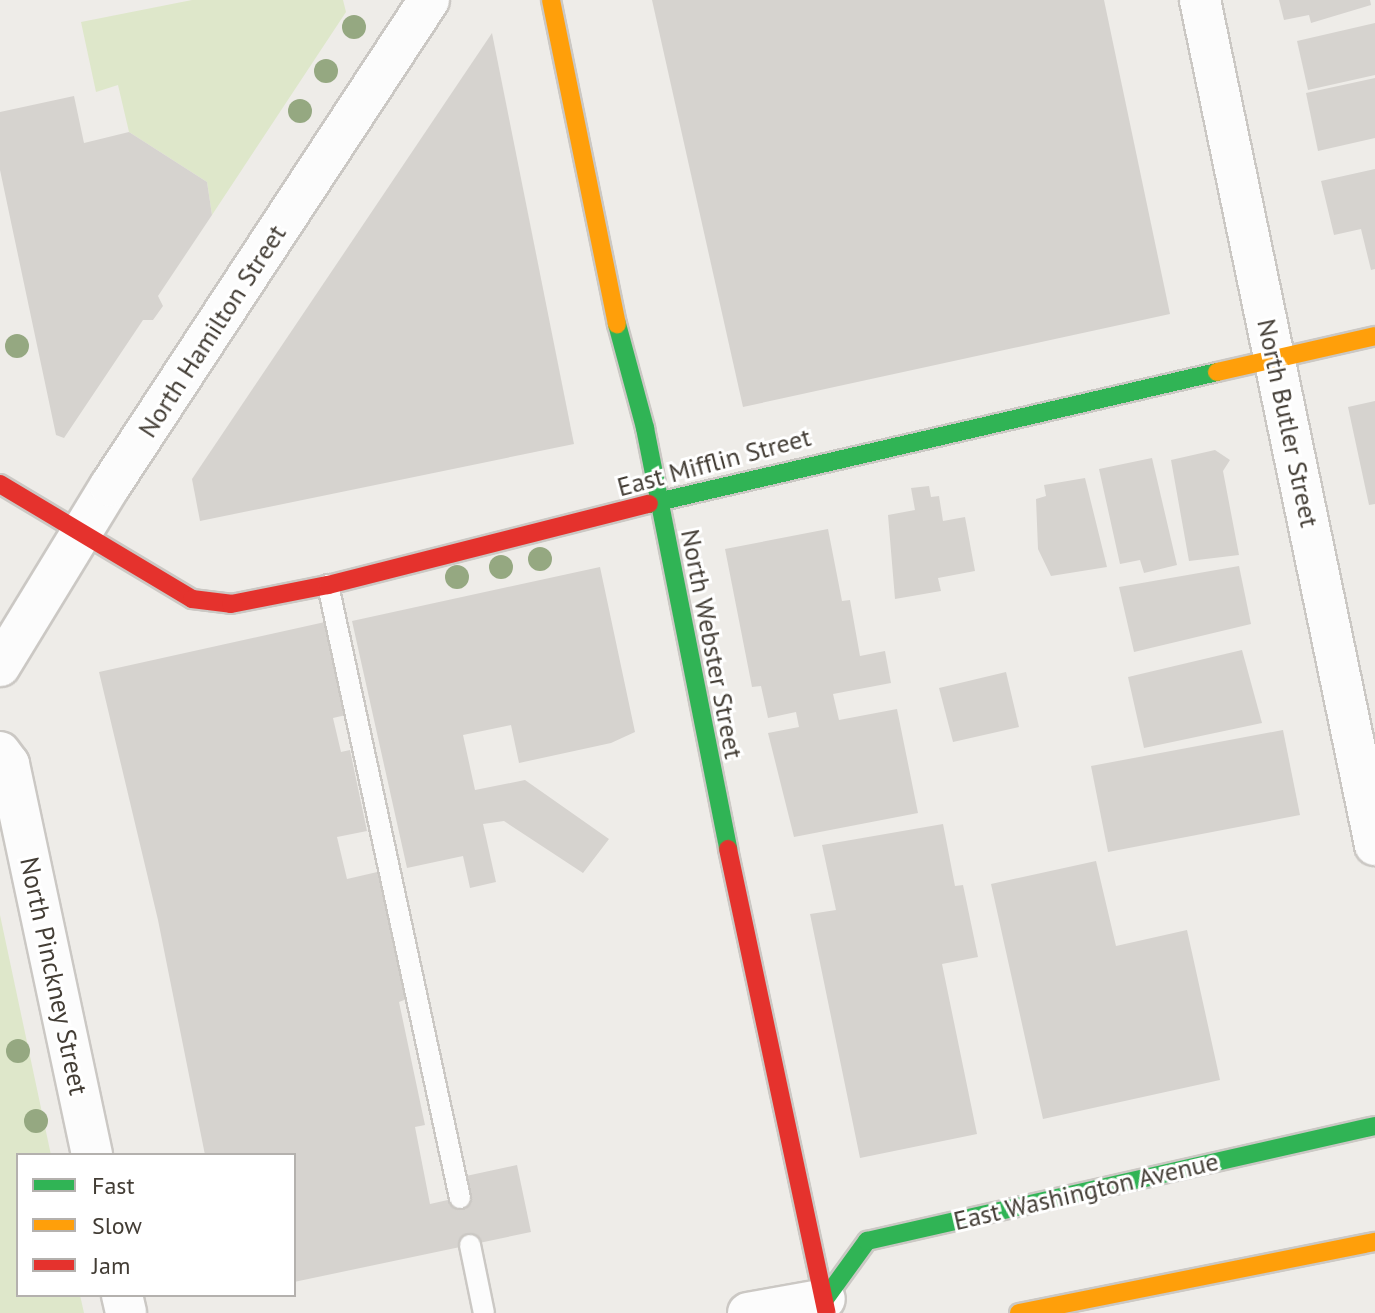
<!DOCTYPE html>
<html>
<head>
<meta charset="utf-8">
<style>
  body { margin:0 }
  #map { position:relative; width:1375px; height:1313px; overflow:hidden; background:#eeece8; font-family:"PT Sans",sans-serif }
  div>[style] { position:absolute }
  .green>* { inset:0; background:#dee7ca }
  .building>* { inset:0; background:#d6d3cf }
  .roads { filter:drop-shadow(2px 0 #cbc8c4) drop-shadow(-2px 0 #cbc8c4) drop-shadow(0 2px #cbc8c4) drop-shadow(0 -2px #cbc8c4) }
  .lane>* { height:20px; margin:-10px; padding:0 10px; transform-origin:10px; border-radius:10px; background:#fcfcfc }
  .street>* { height:40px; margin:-20px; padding:0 20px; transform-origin:20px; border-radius:20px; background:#fcfcfc }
  .fast>* { height:18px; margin:-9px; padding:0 9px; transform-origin:9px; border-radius:9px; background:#30b455 }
  .slow>* { height:18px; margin:-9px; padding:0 9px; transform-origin:9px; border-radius:9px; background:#ff9f0a }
  .jam>* { height:18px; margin:-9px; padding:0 9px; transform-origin:9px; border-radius:9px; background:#e5322d }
  .trees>* { width:24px; height:24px; margin:-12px; border-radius:50%; background:#95a881 }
  span { translate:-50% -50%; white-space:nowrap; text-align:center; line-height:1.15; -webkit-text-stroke:6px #fff; paint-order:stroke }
  .street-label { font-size:26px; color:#433d35 }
  .legend { position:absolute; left:16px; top:1153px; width:280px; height:144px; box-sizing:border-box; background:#fff; border:2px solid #b4b1ae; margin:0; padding:10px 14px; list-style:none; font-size:24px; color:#433d35 }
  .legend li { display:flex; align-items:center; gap:16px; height:40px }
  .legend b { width:40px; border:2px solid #b4b1ae }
</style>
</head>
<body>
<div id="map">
  <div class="green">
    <i style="clip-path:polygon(192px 0,343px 0,346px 12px,212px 215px,207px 182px,129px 132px,118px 85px,96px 92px,81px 22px)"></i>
    <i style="clip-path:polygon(0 915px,51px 1155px,18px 1155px,18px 1295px,80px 1295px,84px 1313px,0 1313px)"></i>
  </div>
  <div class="building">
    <i style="clip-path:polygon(652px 0,1104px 0,1170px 314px,743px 407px)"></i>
    <i style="clip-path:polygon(1279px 0,1370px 0,1371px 5px,1311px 23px,1309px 15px,1284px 20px)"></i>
    <i style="clip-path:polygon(1375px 23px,1375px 75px,1308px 90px,1297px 41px)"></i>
    <i style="clip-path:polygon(492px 33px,574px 444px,200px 521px,192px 479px)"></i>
    <i style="clip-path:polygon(1375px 78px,1375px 138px,1318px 151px,1306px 93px)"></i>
    <i style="clip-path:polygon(74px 96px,84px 143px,129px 132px,207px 182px,212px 215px,158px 296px,163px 306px,153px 320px,143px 320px,64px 438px,56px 435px,0 170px,0 112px)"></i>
    <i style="clip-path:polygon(1375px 169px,1375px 269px,1371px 270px,1361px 229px,1334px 235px,1321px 181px)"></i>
    <i style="clip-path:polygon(1375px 401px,1375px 504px,1369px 505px,1348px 407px)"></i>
    <i style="clip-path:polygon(1215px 450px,1230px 460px,1223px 471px,1239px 555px,1189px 561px,1171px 460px)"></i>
    <i style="clip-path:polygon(1152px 458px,1177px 565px,1144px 573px,1140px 560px,1120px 564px,1099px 469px)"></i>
    <i style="clip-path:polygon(1085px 478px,1107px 567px,1051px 576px,1038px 549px,1036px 499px,1046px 496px,1044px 485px)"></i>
    <i style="clip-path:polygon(929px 486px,931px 497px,939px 496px,943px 521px,965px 517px,975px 571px,938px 578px,941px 591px,895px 599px,888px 515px,915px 510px,911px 488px)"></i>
    <i style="clip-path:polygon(828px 529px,842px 601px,850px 600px,860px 656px,885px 651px,891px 683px,833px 694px,839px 720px,897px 709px,918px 813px,794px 837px,768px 733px,799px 727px,796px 712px,768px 718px,761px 686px,752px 687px,725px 549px)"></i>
    <i style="clip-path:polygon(1239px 566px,1251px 624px,1134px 652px,1119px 587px)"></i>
    <i style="clip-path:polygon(600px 567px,635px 732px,611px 743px,519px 763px,511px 725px,463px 735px,475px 790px,525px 780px,609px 839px,583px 873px,504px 821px,483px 824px,496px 882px,470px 888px,463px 856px,407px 868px,352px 621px)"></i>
    <i style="clip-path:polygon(325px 622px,346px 715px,333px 718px,341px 752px,350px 750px,367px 831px,337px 837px,347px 879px,386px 870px,412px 997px,399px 1002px,425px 1125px,415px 1127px,430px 1204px,470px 1195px,466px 1176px,517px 1165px,531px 1232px,294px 1282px,294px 1155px,205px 1155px,158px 920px,99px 672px)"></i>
    <i style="clip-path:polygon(1242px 650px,1262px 723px,1144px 748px,1128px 677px)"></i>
    <i style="clip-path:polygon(1006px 672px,1019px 727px,953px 742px,939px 688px)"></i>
    <i style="clip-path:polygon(1283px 730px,1300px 815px,1108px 852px,1091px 766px)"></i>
    <i style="clip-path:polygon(943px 824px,955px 886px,963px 885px,978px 957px,942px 964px,977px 1134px,860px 1158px,810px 914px,836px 910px,822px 845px)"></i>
    <i style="clip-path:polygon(1096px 861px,1116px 946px,1187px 930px,1220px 1080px,1043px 1119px,991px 884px)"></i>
  </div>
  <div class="roads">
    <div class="lane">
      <i style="left:328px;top:585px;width:627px;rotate:77.85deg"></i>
      <i style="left:470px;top:1245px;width:69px;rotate:78.4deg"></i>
    </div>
    <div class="street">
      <i style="left:1200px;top:0;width:863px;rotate:78.3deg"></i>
      <i style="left:0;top:666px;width:211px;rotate:-58.6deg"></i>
      <i style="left:110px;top:486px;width:581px;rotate:-56.72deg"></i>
      <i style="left:0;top:752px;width:15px;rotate:53deg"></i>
      <i style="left:9px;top:764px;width:400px;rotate:78deg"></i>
      <i style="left:122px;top:1295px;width:18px;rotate:77deg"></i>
      <i style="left:748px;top:1313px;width:78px;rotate:-10.3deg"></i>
    </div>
    <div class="fast">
      <i style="left:617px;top:324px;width:108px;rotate:74.9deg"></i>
      <i style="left:645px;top:428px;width:429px;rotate:78.8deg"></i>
      <i style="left:649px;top:504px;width:583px;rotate:-13.08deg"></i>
      <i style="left:825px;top:1299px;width:72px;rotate:-54.1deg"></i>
      <i style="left:867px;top:1241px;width:521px;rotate:-12.76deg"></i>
    </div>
    <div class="slow">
      <i style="left:551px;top:0;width:331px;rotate:78.5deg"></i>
      <i style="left:1217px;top:372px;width:162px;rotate:-12.8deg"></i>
      <i style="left:1019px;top:1313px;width:363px;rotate:-11.3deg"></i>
    </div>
    <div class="jam">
      <i style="left:0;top:484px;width:224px;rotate:30.9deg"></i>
      <i style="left:192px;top:599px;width:39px;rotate:7deg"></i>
      <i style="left:231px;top:604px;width:99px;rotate:-11.1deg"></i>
      <i style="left:328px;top:585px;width:331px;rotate:-14.2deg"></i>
      <i style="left:728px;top:849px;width:474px;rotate:78deg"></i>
    </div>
  </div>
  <div class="trees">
    <i style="left:354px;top:27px"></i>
    <i style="left:326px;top:71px"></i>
    <i style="left:300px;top:111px"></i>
    <i style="left:17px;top:346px"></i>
    <i style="left:540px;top:559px"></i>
    <i style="left:501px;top:567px"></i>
    <i style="left:457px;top:577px"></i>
    <i style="left:18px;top:1051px"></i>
    <i style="left:36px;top:1121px"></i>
  </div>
  <div class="street-label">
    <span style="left:212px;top:331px;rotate:-57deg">North Hamilton Street</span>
    <span style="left:1288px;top:423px;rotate:78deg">North Butler Street</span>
    <span style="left:714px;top:462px;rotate:-15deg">East Mifflin Street</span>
    <span style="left:712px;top:644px;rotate:79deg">North Webster Street</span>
    <span style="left:54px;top:976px;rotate:78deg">North Pinckney Street</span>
    <span style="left:1086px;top:1191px;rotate:-13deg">East Washington Avenue</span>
  </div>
  <ul class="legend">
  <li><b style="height:10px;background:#30b455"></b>Fast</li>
  <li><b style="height:10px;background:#ff9f0a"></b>Slow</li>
  <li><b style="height:10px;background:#e5322d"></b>Jam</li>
  </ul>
</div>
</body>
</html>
